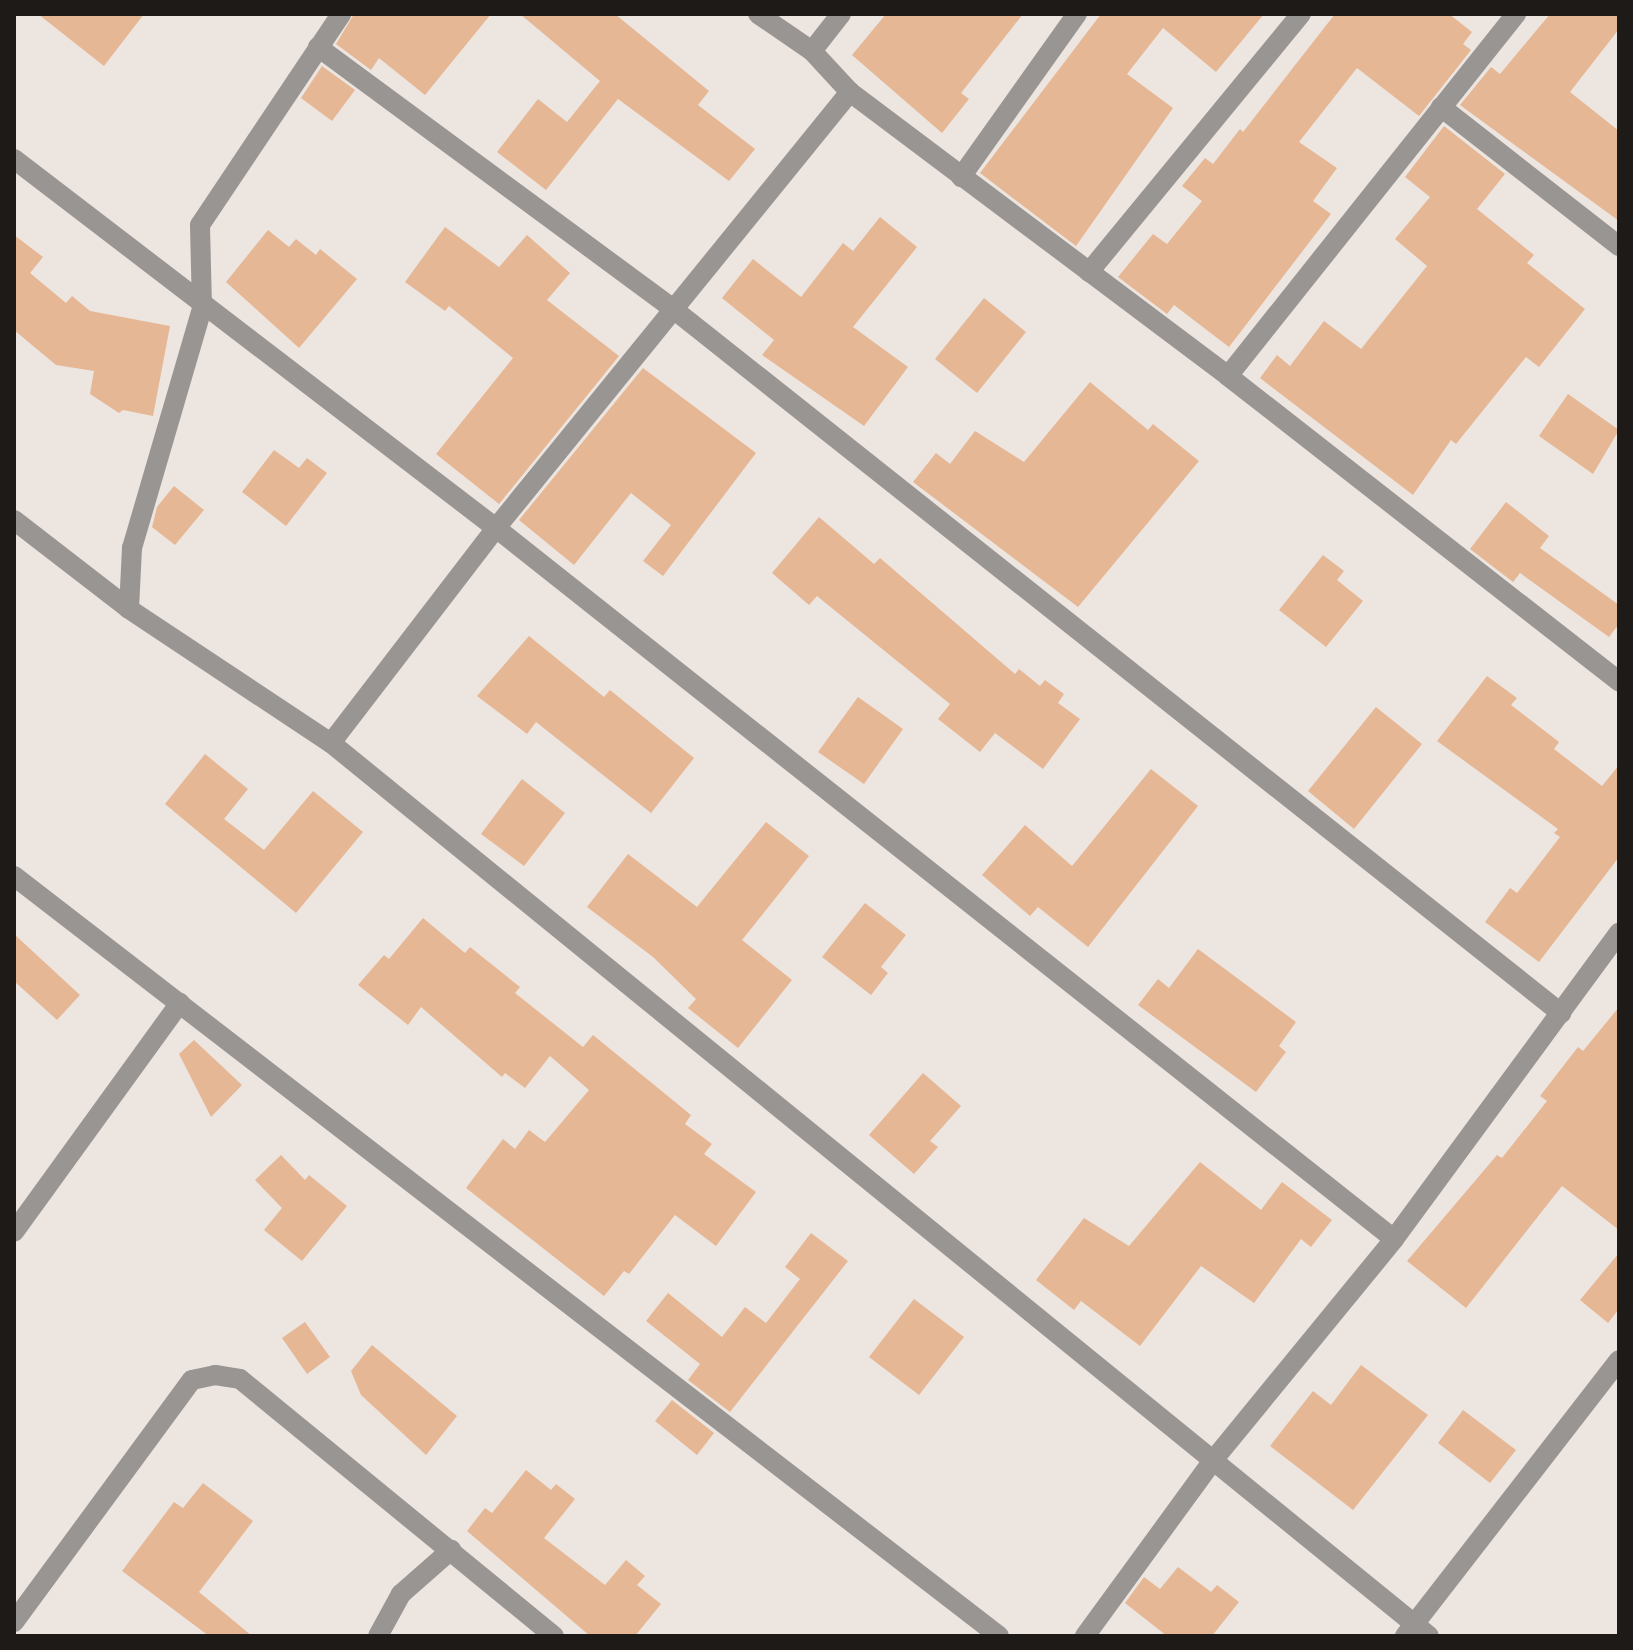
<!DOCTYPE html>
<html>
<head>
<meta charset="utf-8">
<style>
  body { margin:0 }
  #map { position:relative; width:1633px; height:1650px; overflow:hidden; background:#ede5e0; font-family:"Exo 2",sans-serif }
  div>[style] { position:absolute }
  .building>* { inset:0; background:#e6b794 }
  .minor>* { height:20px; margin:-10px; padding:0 10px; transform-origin:10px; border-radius:10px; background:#999593 }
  span { translate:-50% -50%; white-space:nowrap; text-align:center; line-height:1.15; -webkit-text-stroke:6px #faf2ed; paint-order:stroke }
  .frame { position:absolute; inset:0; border:16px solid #1d1a18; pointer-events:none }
</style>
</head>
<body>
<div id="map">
  <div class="building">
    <i style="clip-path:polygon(38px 14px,144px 14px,104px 66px)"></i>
    <i style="clip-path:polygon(354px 14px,491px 14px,425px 95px,379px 58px,371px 70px,336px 44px)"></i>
    <i style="clip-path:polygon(520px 14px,615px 14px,709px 91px,698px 105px,755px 149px,729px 181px,618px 99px,546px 190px,497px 152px,538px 99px,567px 122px,600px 81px)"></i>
    <i style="clip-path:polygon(886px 14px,1023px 14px,961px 93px,969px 99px,942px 133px,852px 55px)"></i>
    <i style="clip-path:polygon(1101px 14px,1264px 14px,1216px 72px,1163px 28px,1127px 74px,1173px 108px,1076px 246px,980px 173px)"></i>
    <i style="clip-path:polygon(1335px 14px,1449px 14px,1472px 32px,1463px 44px,1471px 50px,1419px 116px,1357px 68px,1299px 142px,1337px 168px,1313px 201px,1331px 214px,1229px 347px,1174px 305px,1167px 314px,1118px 277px,1153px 234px,1167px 244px,1202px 201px,1182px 186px,1205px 158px,1213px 164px,1240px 129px,1243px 132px)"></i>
    <i style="clip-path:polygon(1550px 14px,1619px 14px,1619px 29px,1570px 92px,1619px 131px,1619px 221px,1460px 105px,1491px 67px,1500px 74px)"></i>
    <i style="clip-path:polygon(322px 66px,355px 90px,332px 121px,301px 98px)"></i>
    <i style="clip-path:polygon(1444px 126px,1505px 174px,1477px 209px,1534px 255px,1527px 263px,1585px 309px,1539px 367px,1526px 357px,1456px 444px,1451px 440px,1413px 495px,1260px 378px,1277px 355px,1290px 366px,1324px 321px,1361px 349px,1427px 266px,1395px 239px,1430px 197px,1405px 177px)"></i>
    <i style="clip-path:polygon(880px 217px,917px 247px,853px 327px,908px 367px,864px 426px,762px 355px,774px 340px,722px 298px,753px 259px,801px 297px,843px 243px,853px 251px)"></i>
    <i style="clip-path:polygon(445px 227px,499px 267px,527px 235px,570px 273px,547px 300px,619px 356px,499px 504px,436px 454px,513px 358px,449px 306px,445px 311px,405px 282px)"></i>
    <i style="clip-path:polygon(268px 230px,289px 247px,296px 239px,316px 255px,320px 249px,357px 279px,299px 348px,226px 282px)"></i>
    <i style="clip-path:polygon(14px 235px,43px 257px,30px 273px,66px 303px,72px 296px,90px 311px,170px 326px,153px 416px,123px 410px,119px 413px,90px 394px,94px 371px,56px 365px,14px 330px)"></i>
    <i style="clip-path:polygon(984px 298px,1026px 332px,977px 393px,935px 359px)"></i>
    <i style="clip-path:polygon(643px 368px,756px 453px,663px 576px,643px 561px,671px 525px,631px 493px,574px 565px,519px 520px)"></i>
    <i style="clip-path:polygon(1090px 382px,1148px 430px,1153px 424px,1199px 461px,1078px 607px,913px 482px,936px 453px,950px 464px,975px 431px,1024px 462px)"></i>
    <i style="clip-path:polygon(1568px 394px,1619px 430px,1593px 474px,1539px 436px)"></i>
    <i style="clip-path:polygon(274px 450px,299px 468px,307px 458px,327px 473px,286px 526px,242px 492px)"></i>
    <i style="clip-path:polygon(174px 486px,204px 510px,175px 545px,152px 527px,157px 507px)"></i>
    <i style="clip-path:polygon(1506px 502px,1549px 536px,1540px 548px,1619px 605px,1619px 624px,1609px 637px,1520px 573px,1513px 582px,1470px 549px)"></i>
    <i style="clip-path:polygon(819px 517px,874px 564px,880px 558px,1015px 674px,1019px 669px,1040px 686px,1045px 680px,1064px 694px,1058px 703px,1080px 719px,1043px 769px,995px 733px,980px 752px,938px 719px,950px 704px,817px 596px,809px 605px,772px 573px)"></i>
    <i style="clip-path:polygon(1323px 555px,1344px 571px,1337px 580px,1363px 601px,1326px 647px,1279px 610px)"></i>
    <i style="clip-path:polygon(529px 636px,604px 697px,610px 690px,694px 758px,651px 813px,536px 722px,527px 734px,477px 696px)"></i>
    <i style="clip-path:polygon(1487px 676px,1517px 698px,1511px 705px,1559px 742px,1554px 749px,1602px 786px,1619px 765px,1619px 857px,1539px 962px,1485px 922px,1510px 888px,1517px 893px,1560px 837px,1554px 833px,1558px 829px,1437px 741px)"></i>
    <i style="clip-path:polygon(858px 697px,903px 729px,864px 784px,818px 752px)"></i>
    <i style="clip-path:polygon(1376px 707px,1422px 744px,1354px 829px,1308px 791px)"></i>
    <i style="clip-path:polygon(205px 754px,248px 789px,224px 819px,264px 850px,313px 791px,363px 832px,296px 913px,165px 804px)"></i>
    <i style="clip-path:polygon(1151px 769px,1198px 806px,1088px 947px,1038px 907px,1030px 916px,982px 875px,1025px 825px,1072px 866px)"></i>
    <i style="clip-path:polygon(522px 779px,565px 813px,524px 866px,481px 834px)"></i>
    <i style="clip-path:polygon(766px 822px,809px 856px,742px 940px,792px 980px,738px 1048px,688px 1008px,696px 999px,653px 957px,587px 907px,628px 854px,697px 907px)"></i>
    <i style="clip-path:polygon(865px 903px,906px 935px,881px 967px,888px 973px,871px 995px,822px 957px)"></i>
    <i style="clip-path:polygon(423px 918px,465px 953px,470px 947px,520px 987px,515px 993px,583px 1047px,593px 1035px,691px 1115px,685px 1124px,712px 1144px,704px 1154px,756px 1192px,716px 1246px,675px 1215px,629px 1274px,624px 1271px,604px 1296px,466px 1188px,503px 1139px,515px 1149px,529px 1130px,545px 1142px,589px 1090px,550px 1056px,525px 1088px,505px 1073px,502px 1077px,421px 1007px,408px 1025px,358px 985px,384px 955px,389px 959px)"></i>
    <i style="clip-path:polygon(14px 934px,80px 995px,57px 1020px,14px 981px)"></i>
    <i style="clip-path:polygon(1198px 949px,1296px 1022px,1279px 1046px,1286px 1052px,1256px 1092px,1138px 1005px,1158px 979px,1169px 988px)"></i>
    <i style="clip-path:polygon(1619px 1007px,1619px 1230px,1562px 1186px,1466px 1308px,1407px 1261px,1497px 1155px,1502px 1158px,1547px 1101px,1540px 1096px,1578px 1047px,1583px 1051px)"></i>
    <i style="clip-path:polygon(194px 1040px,242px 1085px,211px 1117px,179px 1054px)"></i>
    <i style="clip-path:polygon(923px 1073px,961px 1106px,930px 1141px,938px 1147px,914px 1174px,869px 1135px)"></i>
    <i style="clip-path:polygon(281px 1155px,305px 1180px,309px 1175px,347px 1206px,302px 1261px,264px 1230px,282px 1208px,255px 1180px)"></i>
    <i style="clip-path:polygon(1200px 1162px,1261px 1210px,1282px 1182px,1332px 1220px,1311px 1247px,1301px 1239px,1254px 1303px,1201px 1266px,1140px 1346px,1081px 1301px,1074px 1310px,1036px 1280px,1084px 1218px,1129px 1246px)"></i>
    <i style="clip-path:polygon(811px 1233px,848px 1261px,730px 1412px,688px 1380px,700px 1364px,646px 1321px,668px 1293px,722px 1337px,745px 1307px,766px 1323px,800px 1279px,785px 1267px)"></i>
    <i style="clip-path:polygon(1619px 1253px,1619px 1309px,1608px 1323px,1580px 1300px)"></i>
    <i style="clip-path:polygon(914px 1299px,964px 1337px,919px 1395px,869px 1357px)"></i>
    <i style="clip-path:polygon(305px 1322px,330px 1357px,307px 1374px,282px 1338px)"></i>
    <i style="clip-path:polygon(372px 1345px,457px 1416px,426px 1455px,361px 1395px,351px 1371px)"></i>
    <i style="clip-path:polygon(1361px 1365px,1428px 1415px,1353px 1510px,1270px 1446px,1313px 1391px,1331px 1405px)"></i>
    <i style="clip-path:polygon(672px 1400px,714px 1433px,697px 1455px,655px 1421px)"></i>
    <i style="clip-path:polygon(1463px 1410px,1516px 1450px,1490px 1483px,1438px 1443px)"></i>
    <i style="clip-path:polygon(526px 1470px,551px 1490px,556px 1484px,575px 1499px,544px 1538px,605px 1585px,626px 1560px,645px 1576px,637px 1585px,661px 1604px,635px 1636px,590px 1636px,467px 1531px,485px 1508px,492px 1513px)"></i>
    <i style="clip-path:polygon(203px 1483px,253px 1521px,199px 1592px,252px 1636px,209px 1636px,122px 1571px,174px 1502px,183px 1508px)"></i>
    <i style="clip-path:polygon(1178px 1567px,1211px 1592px,1217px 1585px,1239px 1602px,1212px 1636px,1167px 1636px,1125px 1603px,1144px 1577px,1160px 1589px)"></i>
  </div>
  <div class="minor">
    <i style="left:758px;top:14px;width:65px;rotate:34.4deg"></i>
    <i style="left:812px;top:51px;width:56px;rotate:47.2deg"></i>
    <i style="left:850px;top:92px;width:473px;rotate:36.9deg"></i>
    <i style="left:1228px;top:376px;width:497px;rotate:38deg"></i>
    <i style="left:318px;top:47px;width:440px;rotate:36.4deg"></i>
    <i style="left:672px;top:308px;width:1135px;rotate:38.42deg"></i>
    <i style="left:812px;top:51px;width:47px;rotate:-51.9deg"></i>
    <i style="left:1441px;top:107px;width:226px;rotate:38deg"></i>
    <i style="left:14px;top:159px;width:607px;rotate:37.44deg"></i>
    <i style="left:496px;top:528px;width:1145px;rotate:38.37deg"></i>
    <i style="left:961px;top:177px;width:200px;rotate:-54.6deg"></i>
    <i style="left:1089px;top:272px;width:334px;rotate:-50.6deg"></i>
    <i style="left:1228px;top:376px;width:463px;rotate:-51.5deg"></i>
    <i style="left:14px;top:520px;width:145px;rotate:37.7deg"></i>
    <i style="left:129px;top:609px;width:242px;rotate:33.6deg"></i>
    <i style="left:331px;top:743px;width:1415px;rotate:39.12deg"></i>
    <i style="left:129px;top:609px;width:61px;rotate:-87.2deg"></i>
    <i style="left:132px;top:548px;width:250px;rotate:-73.7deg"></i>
    <i style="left:202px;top:308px;width:83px;rotate:-91.4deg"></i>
    <i style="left:200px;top:225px;width:254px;rotate:-56.2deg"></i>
    <i style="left:331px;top:743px;width:271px;rotate:-52.5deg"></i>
    <i style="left:496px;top:528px;width:562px;rotate:-50.93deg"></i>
    <i style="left:14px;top:876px;width:1244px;rotate:37.65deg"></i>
    <i style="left:14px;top:1232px;width:283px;rotate:-54.1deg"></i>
    <i style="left:14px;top:1622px;width:300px;rotate:-53.7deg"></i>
    <i style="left:192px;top:1380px;width:24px;rotate:-12deg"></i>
    <i style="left:215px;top:1375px;width:25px;rotate:9deg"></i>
    <i style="left:240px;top:1379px;width:406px;rotate:39.3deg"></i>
    <i style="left:378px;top:1636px;width:48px;rotate:-61.3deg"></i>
    <i style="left:401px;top:1594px;width:67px;rotate:-41.3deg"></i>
    <i style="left:1085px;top:1636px;width:220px;rotate:-53.9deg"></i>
    <i style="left:1215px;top:1458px;width:283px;rotate:-50.7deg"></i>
    <i style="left:1394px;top:1239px;width:380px;rotate:-53.7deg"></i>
    <i style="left:1405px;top:1636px;width:349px;rotate:-52.2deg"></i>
  </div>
  <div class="frame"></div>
</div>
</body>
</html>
